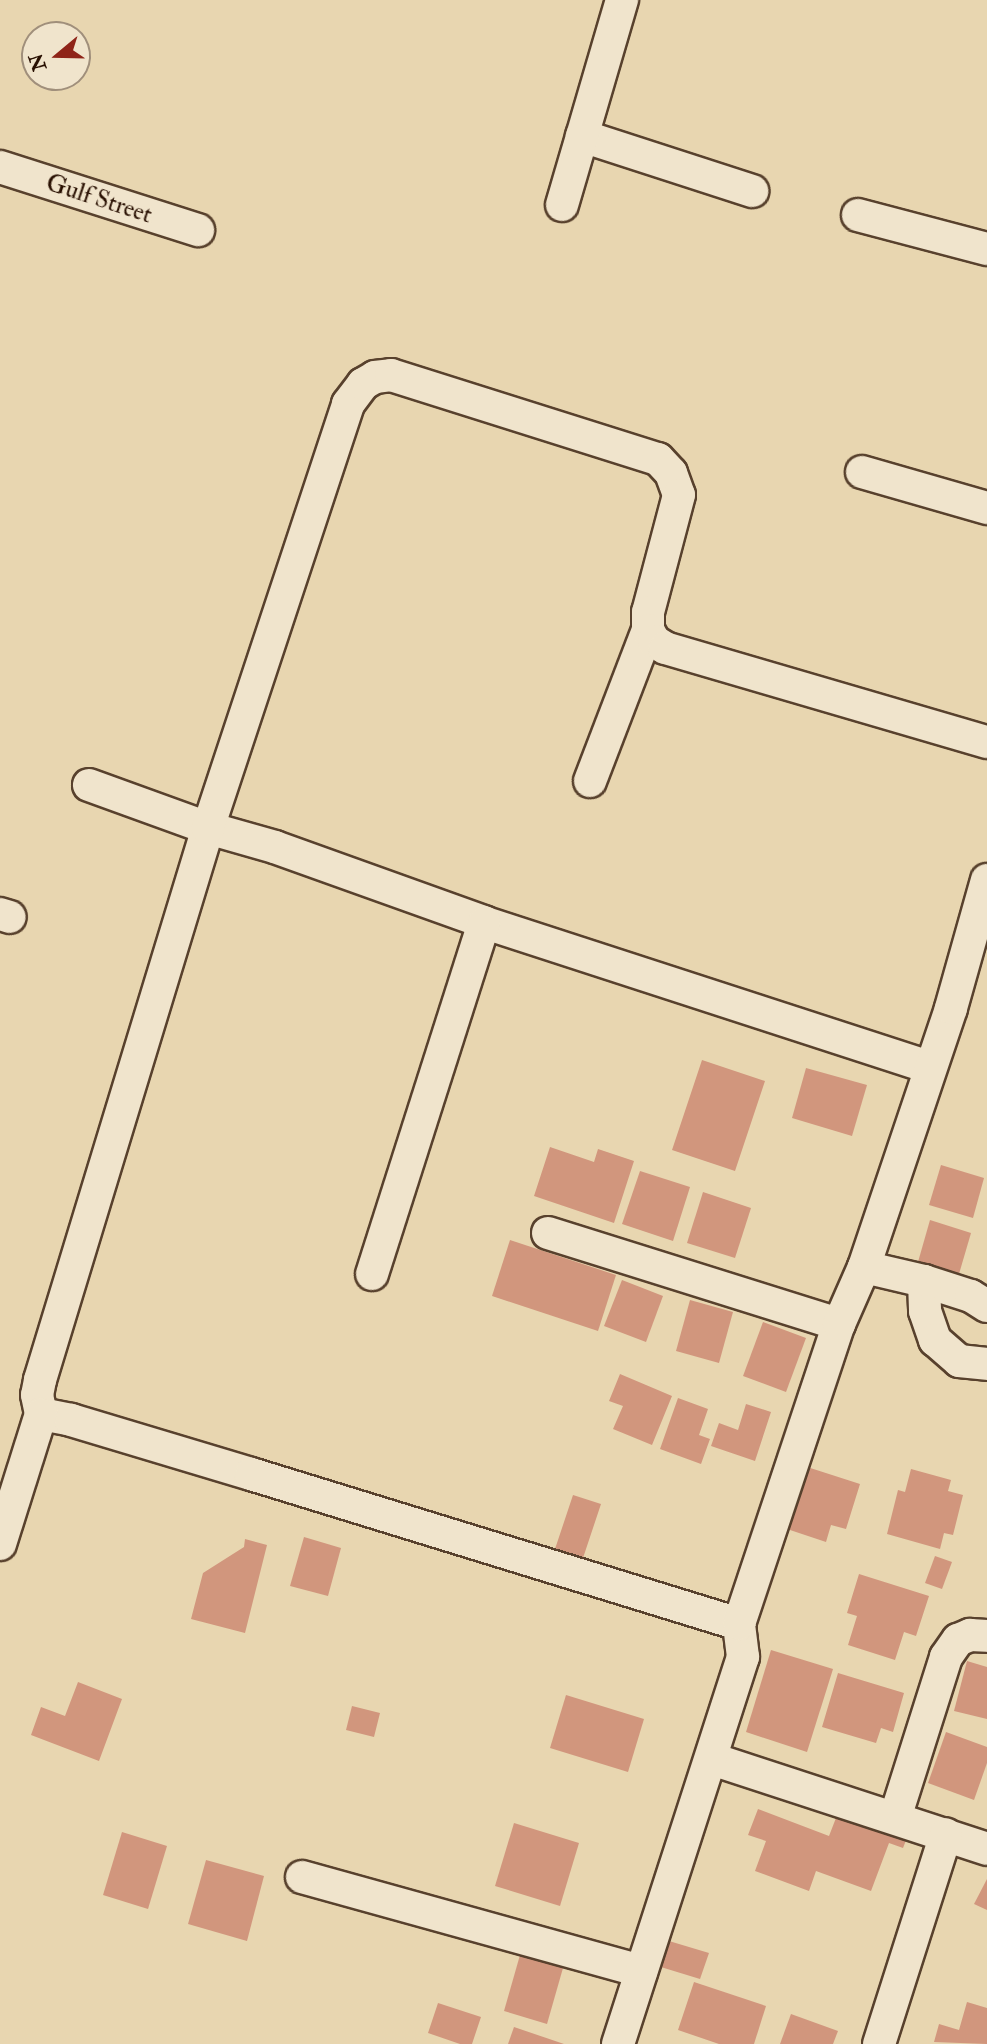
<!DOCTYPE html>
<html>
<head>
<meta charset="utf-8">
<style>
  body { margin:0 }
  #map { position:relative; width:987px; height:2044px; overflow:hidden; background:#e8d6b0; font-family:"IM FELL Double Pica",serif }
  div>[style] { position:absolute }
  .building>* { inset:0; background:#d1967d }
  .roads { filter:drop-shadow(2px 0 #58412d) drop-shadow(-2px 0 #58412d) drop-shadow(0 2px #58412d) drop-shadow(0 -2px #58412d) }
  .street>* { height:32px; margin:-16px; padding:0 16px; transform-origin:16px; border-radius:16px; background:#f0e4cc }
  span { translate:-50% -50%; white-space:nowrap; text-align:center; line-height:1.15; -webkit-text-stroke:6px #f0e4cc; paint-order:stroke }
  .street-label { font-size:24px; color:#280f01 }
  .north { position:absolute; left:21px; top:21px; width:70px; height:70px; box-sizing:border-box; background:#f0e4cc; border:2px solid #a08f7b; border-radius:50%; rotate:251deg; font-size:19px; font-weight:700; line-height:28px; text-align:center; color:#280f01 }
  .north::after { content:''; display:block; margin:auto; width:24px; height:32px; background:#8f2418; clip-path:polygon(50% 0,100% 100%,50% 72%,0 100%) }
</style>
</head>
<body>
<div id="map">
  <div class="building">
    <i style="clip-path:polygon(702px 1060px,765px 1081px,735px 1171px,672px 1150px)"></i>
    <i style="clip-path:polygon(806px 1068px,867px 1085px,852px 1136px,792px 1118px)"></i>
    <i style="clip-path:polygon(550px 1147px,594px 1162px,598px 1149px,634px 1161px,614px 1223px,534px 1196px)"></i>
    <i style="clip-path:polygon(941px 1165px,984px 1178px,973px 1218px,929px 1205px)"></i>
    <i style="clip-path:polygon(640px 1171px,690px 1187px,673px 1241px,622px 1224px)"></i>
    <i style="clip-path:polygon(703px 1192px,751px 1208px,735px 1258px,687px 1243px)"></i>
    <i style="clip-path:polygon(930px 1220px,971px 1233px,959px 1274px,918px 1262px)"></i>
    <i style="clip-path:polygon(510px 1240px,616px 1275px,598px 1331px,492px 1296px)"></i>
    <i style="clip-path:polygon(622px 1280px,663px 1296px,646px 1342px,604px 1326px)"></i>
    <i style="clip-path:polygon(690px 1300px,733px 1312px,719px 1363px,676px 1351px)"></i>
    <i style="clip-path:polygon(763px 1322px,806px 1338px,786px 1392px,743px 1376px)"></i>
    <i style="clip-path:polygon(620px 1374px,672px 1396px,652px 1445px,613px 1429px,623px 1406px,609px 1401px)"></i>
    <i style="clip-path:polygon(678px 1398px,708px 1409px,699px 1435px,710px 1439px,701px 1464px,660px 1449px)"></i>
    <i style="clip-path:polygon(746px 1404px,771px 1412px,755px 1461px,711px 1446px,719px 1423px,738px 1430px)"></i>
    <i style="clip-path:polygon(801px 1465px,860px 1484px,846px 1529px,831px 1525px,826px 1542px,781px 1527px)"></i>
    <i style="clip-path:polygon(911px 1469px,951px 1480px,948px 1491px,963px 1495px,953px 1535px,944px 1533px,940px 1549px,887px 1534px,898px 1490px,905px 1492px)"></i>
    <i style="clip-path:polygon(573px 1495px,601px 1504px,583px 1558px,555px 1549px)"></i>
    <i style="clip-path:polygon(304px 1537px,341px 1548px,328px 1596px,290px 1586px)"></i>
    <i style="clip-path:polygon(245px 1539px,267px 1545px,245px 1633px,191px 1619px,203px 1573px,244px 1547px)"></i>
    <i style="clip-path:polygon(935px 1556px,952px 1562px,942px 1589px,925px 1583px)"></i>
    <i style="clip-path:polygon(859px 1574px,929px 1596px,916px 1636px,904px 1632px,895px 1660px,848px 1645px,857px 1616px,847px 1613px)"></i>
    <i style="clip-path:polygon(771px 1650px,833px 1669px,807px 1752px,746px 1732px)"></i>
    <i style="clip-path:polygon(967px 1661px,987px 1667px,987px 1719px,954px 1711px)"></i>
    <i style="clip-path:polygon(838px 1673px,904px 1693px,893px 1732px,881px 1728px,876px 1743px,822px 1727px)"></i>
    <i style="clip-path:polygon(78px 1682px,122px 1699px,99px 1761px,31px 1735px,41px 1707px,65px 1716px)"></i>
    <i style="clip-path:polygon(566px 1695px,644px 1719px,628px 1772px,550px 1748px)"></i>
    <i style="clip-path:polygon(352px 1706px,380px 1713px,374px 1737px,346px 1730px)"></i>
    <i style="clip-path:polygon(946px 1732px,987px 1747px,987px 1763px,974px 1800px,928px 1783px)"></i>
    <i style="clip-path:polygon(841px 1805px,910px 1830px,903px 1848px,889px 1843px,871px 1891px,816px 1871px,809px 1891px,755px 1871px,766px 1841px,748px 1835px,758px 1809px,829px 1836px)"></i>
    <i style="clip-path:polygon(514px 1823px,579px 1843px,560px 1906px,495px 1886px)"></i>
    <i style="clip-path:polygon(122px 1832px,167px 1846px,148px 1909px,103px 1895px)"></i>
    <i style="clip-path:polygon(206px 1860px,264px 1876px,247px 1941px,188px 1924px)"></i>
    <i style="clip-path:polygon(987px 1879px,987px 1910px,974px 1904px)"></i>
    <i style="clip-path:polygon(659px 1938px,709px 1953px,700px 1979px,651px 1964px)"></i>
    <i style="clip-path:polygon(522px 1948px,565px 1961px,547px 2024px,504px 2011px)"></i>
    <i style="clip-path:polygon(694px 1982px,766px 2006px,754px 2044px,719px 2044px,678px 2030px)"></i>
    <i style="clip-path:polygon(967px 2002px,987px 2008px,987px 2044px,934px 2042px,939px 2024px,959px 2030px)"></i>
    <i style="clip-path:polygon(438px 2003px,481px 2017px,472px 2044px,460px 2044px,428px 2033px)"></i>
    <i style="clip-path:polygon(791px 2014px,838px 2031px,833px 2044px,780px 2044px)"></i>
    <i style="clip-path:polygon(514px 2027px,564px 2044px,508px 2044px)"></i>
  </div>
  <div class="roads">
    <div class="street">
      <i style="left:582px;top:136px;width:179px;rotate:17.9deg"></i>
      <i style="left:0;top:167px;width:208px;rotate:17.7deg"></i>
      <i style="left:562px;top:205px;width:214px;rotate:-73.7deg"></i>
      <i style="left:858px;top:215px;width:133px;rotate:14.8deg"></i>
      <i style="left:862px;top:472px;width:130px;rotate:16.1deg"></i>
      <i style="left:590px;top:781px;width:162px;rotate:-69deg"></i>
      <i style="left:89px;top:785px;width:127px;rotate:19.9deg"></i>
      <i style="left:208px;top:828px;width:577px;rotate:106.93deg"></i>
      <i style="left:40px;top:1380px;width:15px;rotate:101deg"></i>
      <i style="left:37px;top:1395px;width:19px;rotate:78deg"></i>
      <i style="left:41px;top:1414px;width:31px;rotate:11deg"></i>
      <i style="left:71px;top:1420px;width:188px;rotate:16.7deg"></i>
      <i style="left:251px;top:1474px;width:511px;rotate:17.09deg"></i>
      <i style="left:0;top:914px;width:10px;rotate:17deg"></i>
      <i style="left:929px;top:1067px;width:468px;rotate:-162deg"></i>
      <i style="left:484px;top:922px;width:222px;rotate:-160.3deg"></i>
      <i style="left:275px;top:847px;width:70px;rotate:-164.2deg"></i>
      <i style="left:208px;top:828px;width:447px;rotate:-71.7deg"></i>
      <i style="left:348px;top:404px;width:25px;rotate:-53deg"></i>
      <i style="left:363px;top:384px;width:14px;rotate:-30deg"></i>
      <i style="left:375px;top:377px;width:16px;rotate:-7deg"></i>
      <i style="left:391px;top:375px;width:280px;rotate:17.5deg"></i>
      <i style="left:658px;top:459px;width:19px;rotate:47deg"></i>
      <i style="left:671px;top:473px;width:23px;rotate:70deg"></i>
      <i style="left:679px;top:495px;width:121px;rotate:104.8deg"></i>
      <i style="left:648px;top:612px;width:18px;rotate:90deg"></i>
      <i style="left:648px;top:630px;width:13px;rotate:61deg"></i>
      <i style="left:654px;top:641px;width:13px;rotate:32deg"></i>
      <i style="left:665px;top:648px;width:335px;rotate:16.3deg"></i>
      <i style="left:548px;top:1233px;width:305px;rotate:17.4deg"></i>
      <i style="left:864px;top:1267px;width:62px;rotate:13.1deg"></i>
      <i style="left:924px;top:1281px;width:49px;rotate:17.7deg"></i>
      <i style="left:971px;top:1296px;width:19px;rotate:32deg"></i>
      <i style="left:372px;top:1274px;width:369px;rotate:-72.3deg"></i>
      <i style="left:924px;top:1281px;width:30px;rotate:88deg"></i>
      <i style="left:925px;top:1311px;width:31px;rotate:71deg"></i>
      <i style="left:935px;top:1340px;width:32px;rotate:41deg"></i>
      <i style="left:959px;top:1361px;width:28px;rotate:6deg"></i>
      <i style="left:0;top:1544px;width:136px;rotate:-72.5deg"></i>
      <i style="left:712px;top:1759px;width:289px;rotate:18.1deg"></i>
      <i style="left:895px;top:1818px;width:169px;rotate:-72.4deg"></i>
      <i style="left:946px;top:1657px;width:21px;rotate:-55deg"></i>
      <i style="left:958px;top:1640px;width:13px;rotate:-23deg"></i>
      <i style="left:970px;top:1635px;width:17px;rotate:3deg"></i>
      <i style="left:302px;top:1877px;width:352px;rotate:15.5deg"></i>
      <i style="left:618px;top:2044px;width:407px;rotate:-72.1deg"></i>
      <i style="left:743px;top:1657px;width:33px;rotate:-97deg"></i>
      <i style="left:739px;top:1624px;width:316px;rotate:-71.6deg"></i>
      <i style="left:839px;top:1324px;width:62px;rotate:-66.3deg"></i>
      <i style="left:864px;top:1267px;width:273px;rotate:-71.4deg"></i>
      <i style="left:951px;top:1008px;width:133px;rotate:-74.3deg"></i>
      <i style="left:879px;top:2044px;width:220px;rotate:-72.3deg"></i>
    </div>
  </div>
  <div class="street-label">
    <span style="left:99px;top:199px;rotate:18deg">Gulf Street</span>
  </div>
  <div class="north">N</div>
</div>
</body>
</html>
